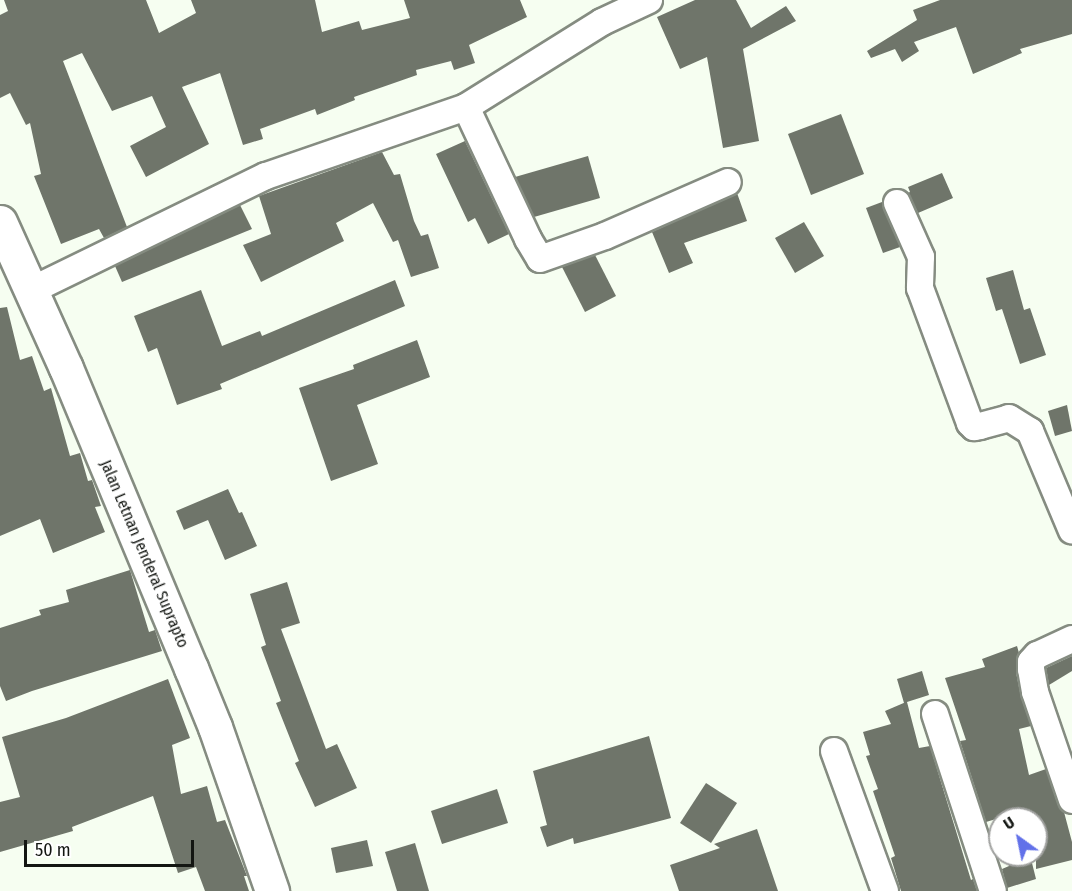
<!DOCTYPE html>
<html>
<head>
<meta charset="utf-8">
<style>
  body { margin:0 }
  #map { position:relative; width:1072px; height:891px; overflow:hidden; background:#f6fef1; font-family:"Fira Sans Condensed",sans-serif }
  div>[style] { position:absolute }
  .building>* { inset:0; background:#6f756a }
  .roads { filter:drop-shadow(2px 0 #858c81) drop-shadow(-2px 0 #858c81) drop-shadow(0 2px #858c81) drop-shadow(0 -2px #858c81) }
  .street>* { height:26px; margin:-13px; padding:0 13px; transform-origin:13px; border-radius:13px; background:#fff }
  .secondary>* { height:33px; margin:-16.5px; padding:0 16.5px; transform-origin:16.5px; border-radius:16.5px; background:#fff }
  span { translate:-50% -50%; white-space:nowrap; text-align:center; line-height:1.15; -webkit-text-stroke:5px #fff; paint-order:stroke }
  .street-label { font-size:16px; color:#131612 }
  .north { position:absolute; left:988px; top:807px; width:60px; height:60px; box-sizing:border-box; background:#fff; border:2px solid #a1a2a0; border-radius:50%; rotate:327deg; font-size:16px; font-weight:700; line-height:24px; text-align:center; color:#131612 }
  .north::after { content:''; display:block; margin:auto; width:21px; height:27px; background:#6271e9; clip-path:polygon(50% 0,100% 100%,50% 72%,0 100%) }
  .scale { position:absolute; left:24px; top:840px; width:170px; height:27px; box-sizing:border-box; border:3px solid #131612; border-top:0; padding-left:8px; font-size:18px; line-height:21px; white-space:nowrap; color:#131612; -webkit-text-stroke:4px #fff; paint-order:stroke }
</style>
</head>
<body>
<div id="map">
  <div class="building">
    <i style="clip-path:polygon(4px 0,146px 0,159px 33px,196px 13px,191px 0,315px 0,322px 32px,359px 21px,362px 30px,410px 18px,404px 0,520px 0,527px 17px,469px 45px,475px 63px,454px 70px,451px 61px,416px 70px,417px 75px,354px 97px,355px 100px,317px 115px,315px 109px,260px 129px,263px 139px,243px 145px,220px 73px,182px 87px,209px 144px,146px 177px,130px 146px,166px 127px,152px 96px,112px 111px,82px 53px,63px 61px,127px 227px,104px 238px,99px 229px,61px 244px,34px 176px,41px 174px,30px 123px,26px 125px,10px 93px,0 98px,0 15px,8px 11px)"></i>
    <i style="clip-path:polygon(695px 0,736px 0,751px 28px,786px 6px,796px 21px,743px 49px,759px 141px,723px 148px,707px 57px,680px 69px,657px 17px)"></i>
    <i style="clip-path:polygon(940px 0,1072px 0,1072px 34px,1020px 49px,1022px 53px,973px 74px,956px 27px,914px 42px,919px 51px,902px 62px,895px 49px,871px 58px,867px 51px,917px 20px,913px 10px)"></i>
    <i style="clip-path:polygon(841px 114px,864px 174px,811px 195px,788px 134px)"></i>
    <i style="clip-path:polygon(465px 141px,509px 234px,488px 244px,475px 218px,468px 222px,436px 154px)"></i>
    <i style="clip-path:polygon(382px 152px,394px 175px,400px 174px,414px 221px,421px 236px,428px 234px,439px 268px,411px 277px,398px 240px,393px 242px,373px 203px,336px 223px,344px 241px,261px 282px,243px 245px,271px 234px,259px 196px)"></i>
    <i style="clip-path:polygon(588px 156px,600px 198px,534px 217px,515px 177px)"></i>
    <i style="clip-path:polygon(942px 173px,953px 198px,918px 213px,908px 193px,910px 192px,908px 187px)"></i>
    <i style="clip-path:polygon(737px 193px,747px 221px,684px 243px,693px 263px,669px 273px,652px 232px)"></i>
    <i style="clip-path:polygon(882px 202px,900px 247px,883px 253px,866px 208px)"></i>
    <i style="clip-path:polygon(240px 205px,252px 229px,122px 282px,115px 266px)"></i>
    <i style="clip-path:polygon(804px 222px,824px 256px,795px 273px,775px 238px)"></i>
    <i style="clip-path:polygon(595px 255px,616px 296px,585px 312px,562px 267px)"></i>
    <i style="clip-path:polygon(1013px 270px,1024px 310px,1030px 308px,1046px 355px,1020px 364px,1002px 309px,996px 311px,986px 278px)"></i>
    <i style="clip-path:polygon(395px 280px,405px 306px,220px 384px,222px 389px,177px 405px,157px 348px,148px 352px,134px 316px,201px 290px,222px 346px,260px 331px,262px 336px)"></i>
    <i style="clip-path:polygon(7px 307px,20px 360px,32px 356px,44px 391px,51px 388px,70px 456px,80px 453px,88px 481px,92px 480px,101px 506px,95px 507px,105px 532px,53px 553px,40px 519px,0 536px,0 308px)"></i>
    <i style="clip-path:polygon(417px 340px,430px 377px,357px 405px,378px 464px,331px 481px,299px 388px,354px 369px,353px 365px)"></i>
    <i style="clip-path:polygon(1067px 405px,1072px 431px,1055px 436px,1048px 411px)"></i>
    <i style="clip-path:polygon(228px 489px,239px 513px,242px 512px,257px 546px,225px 560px,208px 520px,184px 530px,176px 511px)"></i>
    <i style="clip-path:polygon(130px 570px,149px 632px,155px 630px,162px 651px,32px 691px,6px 701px,0 686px,0 628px,41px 615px,39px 610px,69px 602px,66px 590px)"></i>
    <i style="clip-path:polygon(287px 582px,300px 623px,281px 629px,326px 749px,337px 744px,357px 788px,315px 807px,295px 763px,299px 761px,276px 703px,281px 701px,261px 647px,266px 645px,250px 594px)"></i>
    <i style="clip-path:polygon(1017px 646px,1019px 653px,1016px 672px,1021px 697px,1031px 726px,1019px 729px,1029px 775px,1046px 769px,1058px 805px,1064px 812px,1072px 842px,1072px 860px,1036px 869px,1036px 819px,996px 819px,986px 822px,960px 741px,966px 740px,945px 678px,985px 667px,982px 659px)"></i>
    <i style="clip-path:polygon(1072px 656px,1072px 671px,1049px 685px,1046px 668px)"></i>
    <i style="clip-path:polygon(922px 671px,929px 695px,907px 702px,919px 748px,930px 746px,971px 880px,973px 879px,977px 891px,901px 891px,891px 858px,895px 856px,873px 791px,878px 789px,866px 756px,870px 755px,863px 732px,891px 724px,885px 711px,906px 702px,904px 703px,897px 679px)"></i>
    <i style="clip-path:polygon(168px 679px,190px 738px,172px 745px,181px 794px,207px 786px,217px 822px,225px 820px,247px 876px,244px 876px,249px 891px,205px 891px,196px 867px,178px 873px,153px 796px,72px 827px,73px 831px,0 852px,0 802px,20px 797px,2px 737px,66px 718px)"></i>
    <i style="clip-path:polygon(649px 736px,671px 818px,574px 844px,573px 838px,547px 847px,540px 827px,547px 825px,533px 771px)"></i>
    <i style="clip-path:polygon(706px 783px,737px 803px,711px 843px,680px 823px)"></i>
    <i style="clip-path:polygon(497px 789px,508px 823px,442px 844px,431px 811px)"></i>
    <i style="clip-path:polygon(757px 829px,778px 891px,679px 891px,670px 865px,720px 848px,714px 844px)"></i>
    <i style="clip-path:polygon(367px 840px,373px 866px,336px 873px,331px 848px)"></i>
    <i style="clip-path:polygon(415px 843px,429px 891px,397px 891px,385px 852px)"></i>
    <i style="clip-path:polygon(1005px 855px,1030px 855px,1036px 879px,1007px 888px,1002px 869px,1009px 866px)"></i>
  </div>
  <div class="roads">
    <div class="street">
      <i style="left:466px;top:107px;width:146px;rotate:64.8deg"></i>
      <i style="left:528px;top:239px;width:23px;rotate:59deg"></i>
      <i style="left:540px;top:259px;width:69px;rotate:-19.5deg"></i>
      <i style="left:605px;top:236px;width:134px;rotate:-23.7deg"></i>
      <i style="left:897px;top:203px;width:59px;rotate:66deg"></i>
      <i style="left:921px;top:257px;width:31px;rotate:92deg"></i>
      <i style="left:920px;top:288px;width:144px;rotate:69.7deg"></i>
      <i style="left:970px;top:423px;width:6px;rotate:45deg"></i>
      <i style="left:974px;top:427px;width:6px;rotate:-9deg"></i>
      <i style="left:980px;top:426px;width:30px;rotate:-15deg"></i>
      <i style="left:1009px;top:418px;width:25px;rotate:32deg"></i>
      <i style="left:1030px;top:431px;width:108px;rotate:67.2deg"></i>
      <i style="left:32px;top:290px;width:260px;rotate:-26deg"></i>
      <i style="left:266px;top:176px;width:212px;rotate:-19deg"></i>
      <i style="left:466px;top:107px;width:160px;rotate:-32deg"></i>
      <i style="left:602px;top:22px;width:52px;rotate:-25.1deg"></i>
      <i style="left:1072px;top:639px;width:38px;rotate:155deg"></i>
      <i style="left:1037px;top:655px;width:9px;rotate:131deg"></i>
      <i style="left:1031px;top:662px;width:7px;rotate:90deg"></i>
      <i style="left:1031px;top:669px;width:23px;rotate:80deg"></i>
      <i style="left:1035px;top:692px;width:114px;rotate:71.1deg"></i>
      <i style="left:935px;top:714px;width:186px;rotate:71.9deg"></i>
      <i style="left:834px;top:751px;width:149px;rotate:70deg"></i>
    </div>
    <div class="secondary">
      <i style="left:0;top:222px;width:160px;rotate:65.7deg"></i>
      <i style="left:66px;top:368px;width:325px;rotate:67.4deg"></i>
      <i style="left:191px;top:668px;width:64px;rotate:67.9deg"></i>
      <i style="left:215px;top:727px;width:174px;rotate:70.8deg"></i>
    </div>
  </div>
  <div class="street-label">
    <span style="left:144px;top:554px;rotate:67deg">Jalan Letnan Jenderal Suprapto</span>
  </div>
  <div class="north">U</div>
  <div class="scale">50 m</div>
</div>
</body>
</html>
